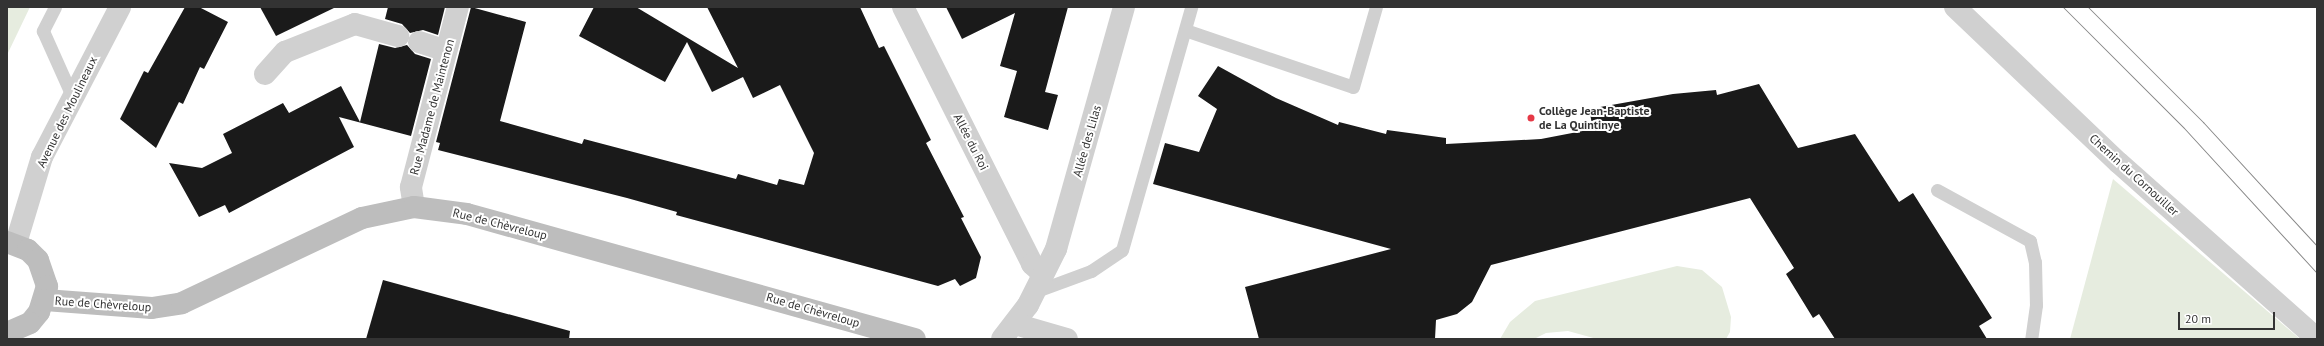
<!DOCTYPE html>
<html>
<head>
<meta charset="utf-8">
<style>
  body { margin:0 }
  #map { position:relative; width:2324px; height:346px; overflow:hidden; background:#fff; font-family:"PT Sans",sans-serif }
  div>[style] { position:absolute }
  .green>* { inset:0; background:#e6ecdf }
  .building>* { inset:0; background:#1a1a1a }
  .lane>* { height:13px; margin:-6.5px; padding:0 6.5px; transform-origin:6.5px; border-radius:6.5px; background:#d0d0d0 }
  .street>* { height:22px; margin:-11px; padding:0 11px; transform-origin:11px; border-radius:11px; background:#d0d0d0 }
  .secondary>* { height:22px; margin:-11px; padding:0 11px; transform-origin:11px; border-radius:11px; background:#bdbdbd }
  .tram>* { height:1px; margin:-0.5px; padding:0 0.5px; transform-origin:0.5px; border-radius:0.5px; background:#888 }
  .dots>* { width:11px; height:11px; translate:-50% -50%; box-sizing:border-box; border:2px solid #fff; border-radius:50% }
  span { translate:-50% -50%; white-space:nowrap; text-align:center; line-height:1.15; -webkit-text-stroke:4px #fff; paint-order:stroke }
  .street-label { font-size:12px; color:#333 }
  .poi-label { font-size:12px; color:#333; font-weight:700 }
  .left { translate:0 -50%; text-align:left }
  .frame { position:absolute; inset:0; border:8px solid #333; pointer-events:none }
  .scale { position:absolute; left:2178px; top:312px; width:97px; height:18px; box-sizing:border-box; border:2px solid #333; border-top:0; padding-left:5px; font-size:12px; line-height:14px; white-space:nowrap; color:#333; -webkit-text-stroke:3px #fff; paint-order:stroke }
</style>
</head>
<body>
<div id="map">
  <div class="green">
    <i style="clip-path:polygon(7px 7px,30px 7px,7px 55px)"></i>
    <i style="clip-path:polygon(2113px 179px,2300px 339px,2070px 339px)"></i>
    <i style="clip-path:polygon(1677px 266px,1702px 270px,1722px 287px,1731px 317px,1730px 332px,1726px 339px,1597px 339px,1568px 331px,1546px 333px,1534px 339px,1500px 339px,1510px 322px,1535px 301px)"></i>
  </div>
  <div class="building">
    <i style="clip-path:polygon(185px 7px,199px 7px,228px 22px,204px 69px,200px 67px,183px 104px,179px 102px,156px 148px,120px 119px,144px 71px,148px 73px)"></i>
    <i style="clip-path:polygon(260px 7px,336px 7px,276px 36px)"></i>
    <i style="clip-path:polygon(388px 7px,445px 7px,438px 35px,423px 30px,410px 33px,402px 24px,385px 19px)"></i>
    <i style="clip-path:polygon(471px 7px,526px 22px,500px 121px,582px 144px,584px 139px,736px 179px,738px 174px,777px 185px,779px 179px,804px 185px,814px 153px,780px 85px,753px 98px,743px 77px,712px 92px,687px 42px,665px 82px,579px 36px,594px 7px,636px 7px,738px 68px,707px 7px,860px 7px,879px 48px,884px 46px,931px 140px,926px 143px,964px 217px,961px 218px,981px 257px,976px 278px,960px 286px,955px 279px,938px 286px,676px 215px,677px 212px,627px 198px,438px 150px,440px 143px,436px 142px)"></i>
    <i style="clip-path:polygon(946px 7px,1068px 7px,1045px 92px,1058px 95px,1048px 130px,1004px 117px,1017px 71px,1000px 66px,1015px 13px,962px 39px)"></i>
    <i style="clip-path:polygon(379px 44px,395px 48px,407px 45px,415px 54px,431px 59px,411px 136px,339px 117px,354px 147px,229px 213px,225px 205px,199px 217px,169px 163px,202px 168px,232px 153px,223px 134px,283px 103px,289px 113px,341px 86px,360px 122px)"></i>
    <i style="clip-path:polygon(1218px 66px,1276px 98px,1338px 125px,1339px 122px,1386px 134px,1387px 130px,1446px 138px,1446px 144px,1541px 139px,1593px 129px,1589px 109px,1673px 94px,1716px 90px,1717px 95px,1759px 84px,1798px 148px,1855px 134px,1899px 202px,1913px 193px,1992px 318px,1979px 326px,1987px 339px,1835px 339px,1819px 314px,1813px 318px,1786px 274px,1794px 268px,1750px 198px,1491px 265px,1472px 302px,1457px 314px,1436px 320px,1435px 339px,1259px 339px,1245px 287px,1391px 249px,1153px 184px,1165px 143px,1199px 152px,1217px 109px,1198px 96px)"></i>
    <i style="clip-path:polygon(383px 280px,570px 331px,569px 339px,366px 339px)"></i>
  </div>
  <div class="lane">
    <i style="left:55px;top:7px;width:27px;rotate:117deg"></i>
    <i style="left:43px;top:31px;width:73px;rotate:65.9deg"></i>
    <i style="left:1185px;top:30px;width:177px;rotate:18.7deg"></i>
    <i style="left:1353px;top:87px;width:83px;rotate:-74deg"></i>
    <i style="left:1937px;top:190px;width:106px;rotate:28.7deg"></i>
    <i style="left:2030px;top:241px;width:22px;rotate:77deg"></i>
    <i style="left:2035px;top:262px;width:43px;rotate:88.7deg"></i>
    <i style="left:2036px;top:305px;width:34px;rotate:98deg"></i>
    <i style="left:1034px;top:292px;width:61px;rotate:-20.2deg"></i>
    <i style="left:1091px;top:271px;width:37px;rotate:-34deg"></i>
    <i style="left:1122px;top:250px;width:253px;rotate:-74.1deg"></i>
  </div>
  <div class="street">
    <i style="left:903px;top:7px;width:288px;rotate:63.3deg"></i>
    <i style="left:1032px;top:264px;width:15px;rotate:42deg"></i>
    <i style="left:1955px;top:7px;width:226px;rotate:43.6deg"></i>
    <i style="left:2119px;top:163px;width:265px;rotate:41.6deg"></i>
    <i style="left:419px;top:42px;width:28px;rotate:18deg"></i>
    <i style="left:265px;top:74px;width:30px;rotate:-48deg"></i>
    <i style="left:285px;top:52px;width:75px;rotate:-21.8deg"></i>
    <i style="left:355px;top:24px;width:45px;rotate:15.6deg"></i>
    <i style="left:414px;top:207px;width:20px;rotate:-99deg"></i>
    <i style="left:411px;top:187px;width:186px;rotate:-75.4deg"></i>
    <i style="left:16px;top:243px;width:90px;rotate:-73.2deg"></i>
    <i style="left:42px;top:157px;width:169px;rotate:-62.5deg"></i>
    <i style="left:1015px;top:324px;width:54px;rotate:16.1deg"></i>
    <i style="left:1002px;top:339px;width:43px;rotate:-52.6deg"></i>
    <i style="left:1028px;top:305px;width:63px;rotate:-63.4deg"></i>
    <i style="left:1056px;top:249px;width:251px;rotate:-74.3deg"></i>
  </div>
  <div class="secondary">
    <i style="left:7px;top:242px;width:22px;rotate:21deg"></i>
    <i style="left:28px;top:250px;width:14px;rotate:45deg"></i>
    <i style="left:38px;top:260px;width:28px;rotate:71deg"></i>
    <i style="left:47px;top:286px;width:27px;rotate:107deg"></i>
    <i style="left:39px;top:312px;width:14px;rotate:129deg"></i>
    <i style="left:30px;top:323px;width:25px;rotate:157deg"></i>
    <i style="left:45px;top:300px;width:107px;rotate:4.3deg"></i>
    <i style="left:152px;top:308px;width:30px;rotate:-9deg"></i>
    <i style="left:182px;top:303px;width:199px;rotate:-25.3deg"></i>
    <i style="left:362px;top:218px;width:53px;rotate:-11.9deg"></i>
    <i style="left:414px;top:207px;width:53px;rotate:7.5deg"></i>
    <i style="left:467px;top:214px;width:465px;rotate:15.6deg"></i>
  </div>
  <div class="tram">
    <i style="left:2063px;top:7px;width:171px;rotate:45deg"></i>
    <i style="left:2184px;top:128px;width:197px;rotate:47.5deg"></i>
    <i style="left:2088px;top:7px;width:163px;rotate:45deg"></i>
    <i style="left:2203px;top:122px;width:168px;rotate:47.4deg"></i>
  </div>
  <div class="dots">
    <i style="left:1531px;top:118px;background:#e63946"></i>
  </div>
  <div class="street-label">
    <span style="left:432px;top:107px;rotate:-75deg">Rue Madame de Maintenon</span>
    <span style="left:67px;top:112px;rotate:-64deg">Avenue des Moulineaux</span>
    <span style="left:1087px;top:141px;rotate:-74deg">Allée des Lilas</span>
    <span style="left:971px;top:142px;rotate:63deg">Allée du Roi</span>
    <span style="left:2134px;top:175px;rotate:42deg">Chemin du Cornouiller</span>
    <span style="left:500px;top:224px;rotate:14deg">Rue de Chèvreloup</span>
    <span style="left:103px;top:304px;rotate:4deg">Rue de Chèvreloup</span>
    <span style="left:813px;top:310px;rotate:16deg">Rue de Chèvreloup</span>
  </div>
  <div class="poi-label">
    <span class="left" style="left:1539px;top:118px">Collège Jean-Baptiste<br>de La Quintinye</span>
  </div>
  <div class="frame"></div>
  <div class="scale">20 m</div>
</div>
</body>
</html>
